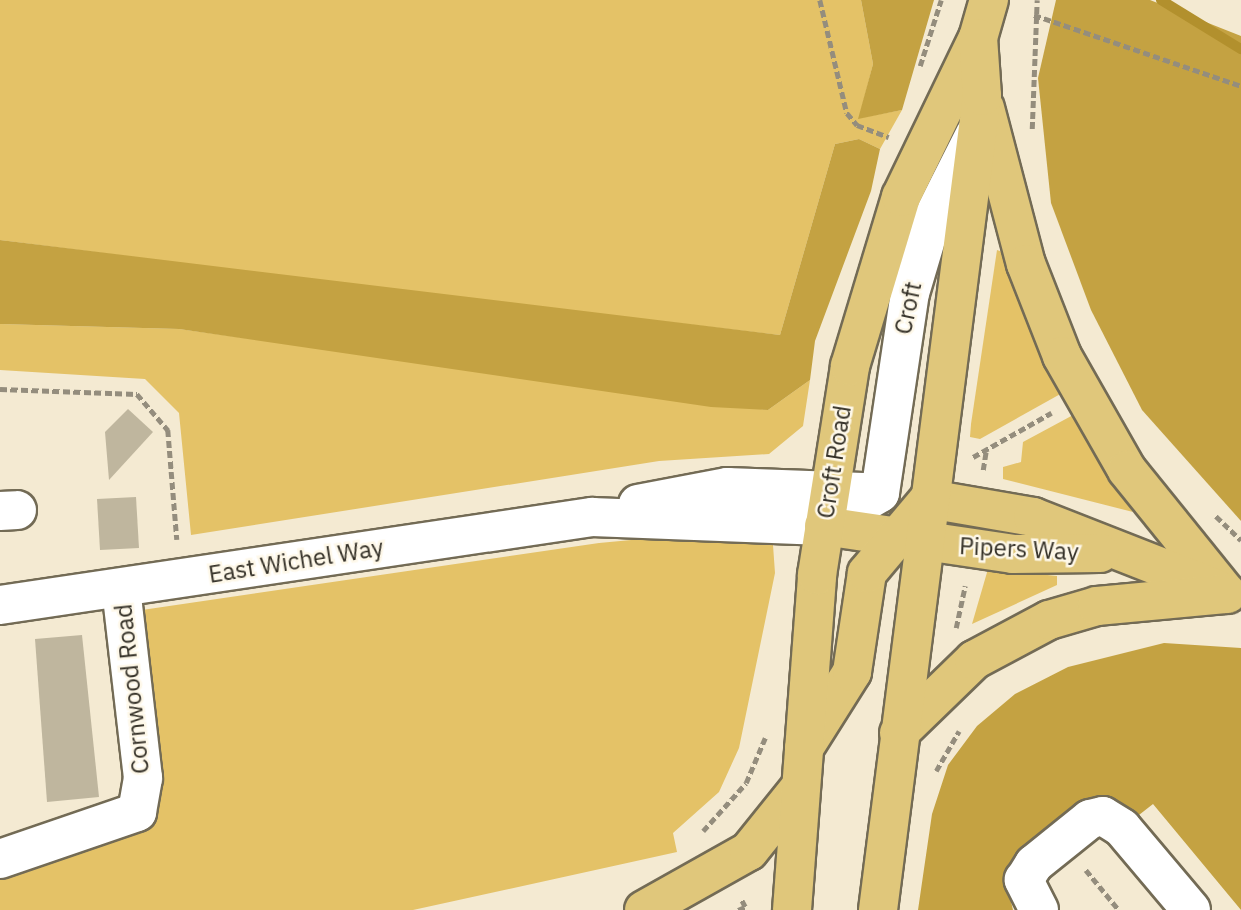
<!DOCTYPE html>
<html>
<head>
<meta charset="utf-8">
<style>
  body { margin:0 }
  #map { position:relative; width:1241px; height:910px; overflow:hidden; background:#f4ead2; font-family:"IBM Plex Sans",sans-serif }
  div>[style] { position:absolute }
  .green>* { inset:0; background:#e4c267 }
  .forest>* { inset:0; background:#c4a242 }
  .stream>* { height:10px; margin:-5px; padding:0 5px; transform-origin:5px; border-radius:5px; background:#b2902d }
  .building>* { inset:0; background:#bfb69e }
  .path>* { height:4.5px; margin-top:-2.25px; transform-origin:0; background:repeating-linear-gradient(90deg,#948d7d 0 7px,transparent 0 10.5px) }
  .roads { filter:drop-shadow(2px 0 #736b55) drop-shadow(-2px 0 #736b55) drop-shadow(0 2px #736b55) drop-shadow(0 -2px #736b55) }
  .minor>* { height:38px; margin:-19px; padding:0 19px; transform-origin:19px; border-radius:19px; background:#fff }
  .major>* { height:38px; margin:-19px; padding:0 19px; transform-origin:19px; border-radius:19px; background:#e0c77b }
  span { translate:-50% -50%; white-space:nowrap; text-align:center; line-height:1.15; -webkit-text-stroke:5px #fef8e9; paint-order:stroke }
  .street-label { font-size:24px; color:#343027 }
</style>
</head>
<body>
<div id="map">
  <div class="green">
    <i style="clip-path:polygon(0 0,861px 0,873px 64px,859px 118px,902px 110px,880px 149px,859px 139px,835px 144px,780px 335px,361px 286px,0 240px)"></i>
    <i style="clip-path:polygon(997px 250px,1008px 254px,1064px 392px,980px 439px,970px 437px,971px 424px)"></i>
    <i style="clip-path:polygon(0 324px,179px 329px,768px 410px,810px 380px,803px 426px,769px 454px,659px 461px,191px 535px,179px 413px,145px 379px,0 370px)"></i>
    <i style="clip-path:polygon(1075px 414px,1113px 483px,1133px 512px,1003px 479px,1003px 467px,1021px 462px,1023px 442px)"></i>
    <i style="clip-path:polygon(717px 532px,764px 535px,773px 545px,775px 573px,739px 748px,719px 792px,673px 833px,677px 852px,413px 910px,0 910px,0 874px,130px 836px,147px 820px,142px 610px,599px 543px)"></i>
    <i style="clip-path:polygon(988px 569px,1057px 576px,1057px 585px,972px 624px)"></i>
  </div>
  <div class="forest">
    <i style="clip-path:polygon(861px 0,934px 0,902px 110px,858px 119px,873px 64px)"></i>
    <i style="clip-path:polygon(1056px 0,1150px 0,1241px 36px,1241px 521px,1142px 410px,1091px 310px,1051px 203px,1038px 78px)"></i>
    <i style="clip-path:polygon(859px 139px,880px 149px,871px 191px,815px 341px,810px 380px,768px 410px,711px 407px,179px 329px,0 324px,0 240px,780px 335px,835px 144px)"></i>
    <i style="clip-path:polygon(1164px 643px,1241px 648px,1241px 910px,1153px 804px,1130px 822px,1071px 809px,1014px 858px,1006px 881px,1013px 910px,918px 910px,932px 814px,948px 765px,977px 726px,1015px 694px,1068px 667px)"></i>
  </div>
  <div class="stream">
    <i style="left:1161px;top:0;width:94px;rotate:31.5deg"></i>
  </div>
  <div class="building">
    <i style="clip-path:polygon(128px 409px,153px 432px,109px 480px,105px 432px)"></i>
    <i style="clip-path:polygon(136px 497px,139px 548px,100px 550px,97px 499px)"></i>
    <i style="clip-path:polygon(82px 635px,99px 797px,47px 802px,35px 639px)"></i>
  </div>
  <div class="path">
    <i style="left:820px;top:0;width:116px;rotate:76.6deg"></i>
    <i style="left:847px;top:113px;width:16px;rotate:50deg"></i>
    <i style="left:857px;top:125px;width:34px;rotate:21deg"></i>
    <i style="left:1034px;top:15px;width:219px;rotate:18.9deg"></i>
    <i style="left:920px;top:66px;width:69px;rotate:-72.3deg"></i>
    <i style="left:1032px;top:129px;width:129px;rotate:-87.8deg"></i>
    <i style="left:0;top:389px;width:137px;rotate:2.1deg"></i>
    <i style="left:137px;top:394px;width:48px;rotate:49.3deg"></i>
    <i style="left:168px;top:430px;width:110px;rotate:85.3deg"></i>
    <i style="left:973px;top:457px;width:90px;rotate:-29.4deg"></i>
    <i style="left:983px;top:470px;width:20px;rotate:-81deg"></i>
    <i style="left:1216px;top:516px;width:35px;rotate:44deg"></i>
    <i style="left:956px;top:628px;width:43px;rotate:-77.9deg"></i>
    <i style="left:936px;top:771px;width:46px;rotate:-60.1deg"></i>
    <i style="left:703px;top:831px;width:64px;rotate:-48.1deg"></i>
    <i style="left:746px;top:783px;width:49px;rotate:-67.1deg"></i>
    <i style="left:1086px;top:870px;width:52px;rotate:50.5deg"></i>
    <i style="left:738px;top:910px;width:8px;rotate:-23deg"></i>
    <i style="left:745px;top:907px;width:9px;rotate:-117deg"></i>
  </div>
  <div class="roads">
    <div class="minor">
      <i style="left:880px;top:493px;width:202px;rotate:-81.5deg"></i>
      <i style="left:910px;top:293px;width:77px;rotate:-73.4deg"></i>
      <i style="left:932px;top:219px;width:95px;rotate:-63.2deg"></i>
      <i style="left:638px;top:504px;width:91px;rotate:-10.8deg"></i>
      <i style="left:727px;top:487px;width:136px;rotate:2.1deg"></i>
      <i style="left:0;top:511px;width:17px;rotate:-3deg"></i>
      <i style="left:0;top:605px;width:599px;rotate:-8.46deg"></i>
      <i style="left:592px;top:517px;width:232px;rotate:2.2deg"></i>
      <i style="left:824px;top:526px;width:65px;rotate:-30.5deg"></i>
      <i style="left:0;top:859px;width:145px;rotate:-18.9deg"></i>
      <i style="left:137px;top:812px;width:35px;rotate:-80deg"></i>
      <i style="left:143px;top:778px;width:191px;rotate:-96.6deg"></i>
      <i style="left:1039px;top:910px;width:34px;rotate:-117deg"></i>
      <i style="left:1024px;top:880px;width:19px;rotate:-58deg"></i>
      <i style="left:1034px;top:864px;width:72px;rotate:-38.8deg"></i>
      <i style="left:1090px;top:819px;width:13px;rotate:-13deg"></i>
      <i style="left:1103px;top:816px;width:22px;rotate:32deg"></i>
      <i style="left:1122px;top:828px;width:107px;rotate:49.9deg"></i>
    </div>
    <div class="major">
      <i style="left:985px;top:108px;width:161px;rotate:75.3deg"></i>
      <i style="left:1026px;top:264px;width:99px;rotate:68.6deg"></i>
      <i style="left:1062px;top:356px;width:131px;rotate:60.3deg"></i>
      <i style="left:1127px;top:470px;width:159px;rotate:51.1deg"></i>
      <i style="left:929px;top:499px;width:106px;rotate:9.8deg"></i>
      <i style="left:1033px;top:517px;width:200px;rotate:21.4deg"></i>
      <i style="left:824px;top:526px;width:191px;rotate:8.4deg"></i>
      <i style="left:1013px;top:554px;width:87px;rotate:-0.7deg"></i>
      <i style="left:899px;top:733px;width:105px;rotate:-44.2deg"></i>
      <i style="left:974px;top:660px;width:85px;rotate:-28.1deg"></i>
      <i style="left:1049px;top:620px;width:50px;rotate:-16.3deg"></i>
      <i style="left:1097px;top:606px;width:131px;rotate:-5.3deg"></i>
      <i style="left:804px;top:748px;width:90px;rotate:-57.7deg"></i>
      <i style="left:852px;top:672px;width:100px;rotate:-81.4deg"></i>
      <i style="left:867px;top:573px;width:97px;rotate:-50deg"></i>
      <i style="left:644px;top:910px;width:120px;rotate:-29.3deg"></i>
      <i style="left:749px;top:851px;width:78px;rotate:-51.2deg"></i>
      <i style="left:792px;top:910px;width:336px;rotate:-85.7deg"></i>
      <i style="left:817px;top:575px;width:212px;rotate:-81deg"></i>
      <i style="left:850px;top:366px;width:177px;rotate:-73.2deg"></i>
      <i style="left:901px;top:197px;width:177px;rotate:-64.2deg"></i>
      <i style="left:978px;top:38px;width:40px;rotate:-74deg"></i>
      <i style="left:878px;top:910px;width:821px;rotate:-82.72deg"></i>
      <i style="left:982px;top:96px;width:58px;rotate:-93.9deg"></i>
    </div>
  </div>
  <div class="street-label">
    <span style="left:908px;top:308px;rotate:-78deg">Croft</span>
    <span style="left:834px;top:462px;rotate:-81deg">Croft Road</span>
    <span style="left:1019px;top:549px;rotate:3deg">Pipers Way</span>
    <span style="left:296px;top:561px;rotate:-9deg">East Wichel Way</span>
    <span style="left:132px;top:689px;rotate:-96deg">Cornwood Road</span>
  </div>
</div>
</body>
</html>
